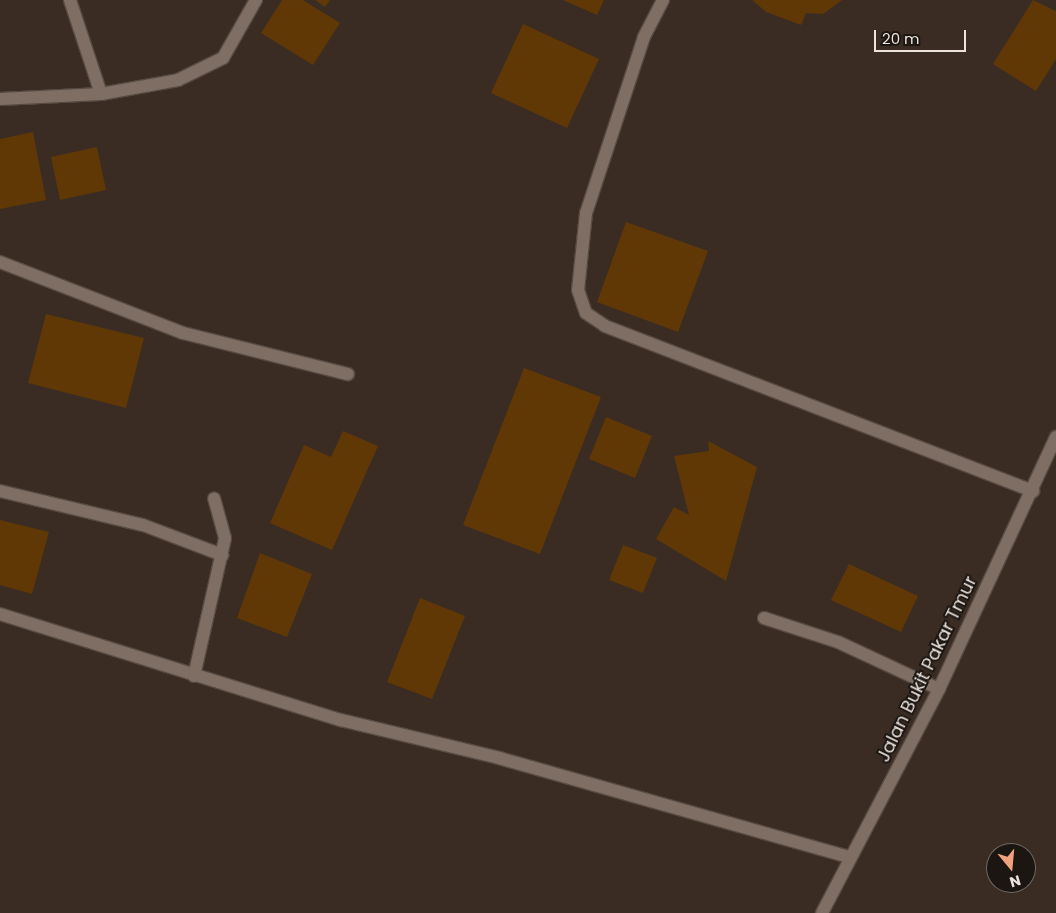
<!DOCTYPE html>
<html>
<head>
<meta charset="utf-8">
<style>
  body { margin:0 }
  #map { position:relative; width:1056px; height:913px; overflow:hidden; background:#3a2c23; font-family:Poppins,sans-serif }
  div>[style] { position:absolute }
  .building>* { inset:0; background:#5f3806 }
  .roads { filter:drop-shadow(1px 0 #564a42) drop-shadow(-1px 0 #564a42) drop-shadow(0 1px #564a42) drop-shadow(0 -1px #564a42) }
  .minor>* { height:12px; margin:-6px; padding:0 6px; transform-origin:6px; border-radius:6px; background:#7e6e63 }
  span { translate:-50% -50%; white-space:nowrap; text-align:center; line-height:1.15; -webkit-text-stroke:4px #1c1612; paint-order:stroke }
  .street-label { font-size:18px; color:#ece3dd }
  .north { position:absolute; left:986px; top:843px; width:50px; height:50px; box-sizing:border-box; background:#1c1612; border:1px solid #6f6863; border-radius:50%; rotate:163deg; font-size:14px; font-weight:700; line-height:20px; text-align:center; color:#ece3dd }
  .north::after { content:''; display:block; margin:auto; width:18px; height:22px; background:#f2a17e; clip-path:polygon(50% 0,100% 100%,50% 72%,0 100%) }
  .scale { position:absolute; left:874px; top:30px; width:92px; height:22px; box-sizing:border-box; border:2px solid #ece3dd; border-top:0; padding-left:6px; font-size:15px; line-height:18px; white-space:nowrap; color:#ece3dd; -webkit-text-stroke:4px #1c1612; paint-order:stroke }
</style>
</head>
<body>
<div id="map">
  <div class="building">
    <i style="clip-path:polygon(282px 0,303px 0,340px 23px,313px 65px,261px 33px)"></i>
    <i style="clip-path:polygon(315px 0,330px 0,325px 7px)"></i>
    <i style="clip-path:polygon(563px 0,604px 0,597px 15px)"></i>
    <i style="clip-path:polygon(752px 0,842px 0,823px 14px,806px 13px,801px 25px,766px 12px)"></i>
    <i style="clip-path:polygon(1033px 0,1056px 11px,1056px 59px,1036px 91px,993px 64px)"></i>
    <i style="clip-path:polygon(523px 24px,599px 59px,567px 128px,491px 93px)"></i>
    <i style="clip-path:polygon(33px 132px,46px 200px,0 209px,0 139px)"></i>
    <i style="clip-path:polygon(97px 147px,106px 190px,60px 200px,51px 157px)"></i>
    <i style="clip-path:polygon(626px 222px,708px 251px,678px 332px,597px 302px)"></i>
    <i style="clip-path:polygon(46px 314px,144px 338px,126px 408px,28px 383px)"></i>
    <i style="clip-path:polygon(524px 368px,601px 397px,540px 554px,463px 525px)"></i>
    <i style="clip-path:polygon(606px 417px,652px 436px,635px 478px,589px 459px)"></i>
    <i style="clip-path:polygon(343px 431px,378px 446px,332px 550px,270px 523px,304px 445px,331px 457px)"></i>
    <i style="clip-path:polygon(708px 441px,757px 467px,726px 581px,656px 539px,674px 507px,689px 515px,674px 456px,709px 451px)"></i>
    <i style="clip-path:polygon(0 520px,49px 532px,32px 594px,0 585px)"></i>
    <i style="clip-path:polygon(623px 545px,657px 558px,643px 593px,609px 580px)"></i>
    <i style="clip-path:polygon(260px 553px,312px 574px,287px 637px,237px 618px)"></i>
    <i style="clip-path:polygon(849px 564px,918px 596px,901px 632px,831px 600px)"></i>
    <i style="clip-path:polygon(420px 598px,465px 616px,432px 699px,387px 682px)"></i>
  </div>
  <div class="roads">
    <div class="minor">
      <i style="left:70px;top:0;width:99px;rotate:71.7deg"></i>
      <i style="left:663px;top:0;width:42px;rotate:117.2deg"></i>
      <i style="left:644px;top:37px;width:185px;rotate:108.2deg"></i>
      <i style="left:586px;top:213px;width:77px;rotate:95.9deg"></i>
      <i style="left:578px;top:290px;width:24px;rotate:71deg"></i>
      <i style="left:586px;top:313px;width:23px;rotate:34deg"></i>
      <i style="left:605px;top:326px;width:459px;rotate:21.1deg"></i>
      <i style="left:0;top:99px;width:101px;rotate:-2.8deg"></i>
      <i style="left:101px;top:94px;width:78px;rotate:-10.3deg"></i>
      <i style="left:178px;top:80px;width:50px;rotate:-26.1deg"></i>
      <i style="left:223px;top:58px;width:67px;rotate:-60.4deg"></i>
      <i style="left:0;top:262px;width:196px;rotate:21.2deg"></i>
      <i style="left:183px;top:333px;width:170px;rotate:14deg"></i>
      <i style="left:0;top:491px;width:147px;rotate:13.4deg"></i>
      <i style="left:143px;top:525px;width:85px;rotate:20.8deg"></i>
      <i style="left:0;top:614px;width:357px;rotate:17.3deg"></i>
      <i style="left:341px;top:720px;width:163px;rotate:13.5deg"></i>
      <i style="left:499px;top:758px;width:365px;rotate:15.8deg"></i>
      <i style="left:764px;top:618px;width:78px;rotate:18deg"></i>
      <i style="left:838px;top:642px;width:111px;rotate:25deg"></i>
      <i style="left:194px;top:676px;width:141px;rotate:-77.3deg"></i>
      <i style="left:225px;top:538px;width:41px;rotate:-105.4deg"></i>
      <i style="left:822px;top:913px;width:253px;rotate:-62.4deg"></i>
      <i style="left:939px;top:689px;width:278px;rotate:-65.1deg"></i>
    </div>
  </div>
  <div class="street-label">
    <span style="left:927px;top:669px;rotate:-64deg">Jalan Bukit Pakar Tmur</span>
  </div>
  <div class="north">N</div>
  <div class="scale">20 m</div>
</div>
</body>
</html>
